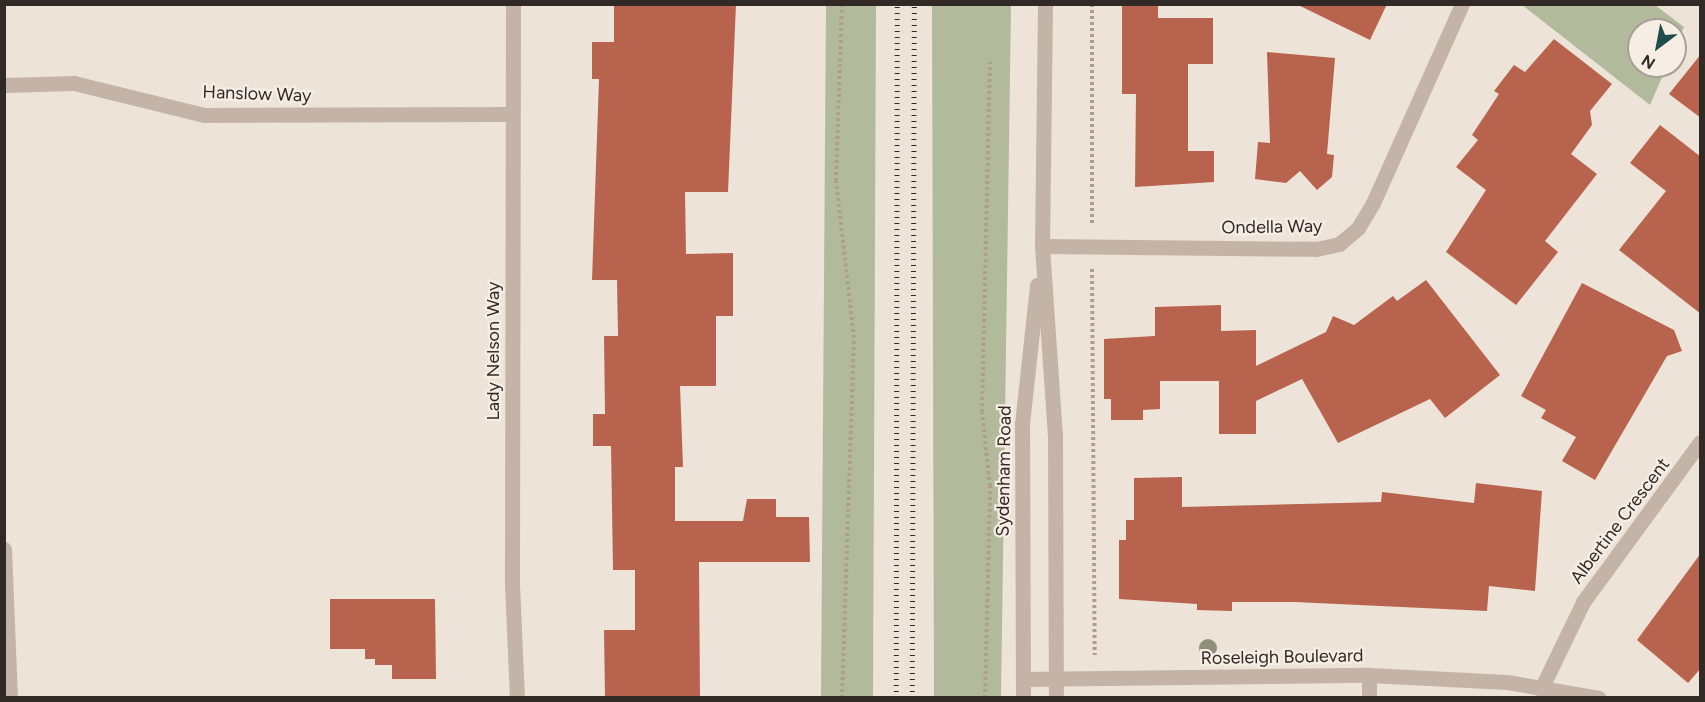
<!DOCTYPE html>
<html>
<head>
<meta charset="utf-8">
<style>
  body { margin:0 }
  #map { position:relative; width:1705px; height:702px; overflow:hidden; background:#eee3d9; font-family:Figtree,sans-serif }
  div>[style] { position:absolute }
  .green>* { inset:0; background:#b1bb9b }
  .building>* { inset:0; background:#b8634d }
  .path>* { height:4px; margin-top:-2px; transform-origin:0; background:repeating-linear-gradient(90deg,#af9d91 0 3px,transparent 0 6px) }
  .minor>* { height:15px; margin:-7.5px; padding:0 7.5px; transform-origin:7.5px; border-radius:7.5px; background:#c4b3a7 }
  .rail>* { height:4.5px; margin-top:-2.25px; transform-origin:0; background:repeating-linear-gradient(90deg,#312926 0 1.5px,transparent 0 6px) }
  .trees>* { width:18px; height:18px; margin:-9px; border-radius:50%; background:#8f907a }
  span { translate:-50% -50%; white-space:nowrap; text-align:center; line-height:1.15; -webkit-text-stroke:4.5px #f6ede4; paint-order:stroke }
  .street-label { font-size:18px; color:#312926 }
  .frame { position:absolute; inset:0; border:6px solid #312926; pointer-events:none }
  .north { position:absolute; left:1627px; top:18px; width:60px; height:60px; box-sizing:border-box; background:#f6ede4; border:2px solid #a79f98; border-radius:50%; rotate:212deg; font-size:16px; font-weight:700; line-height:24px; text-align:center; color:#312926 }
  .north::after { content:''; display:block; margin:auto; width:21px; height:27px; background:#214c4e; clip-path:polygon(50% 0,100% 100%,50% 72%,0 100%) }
</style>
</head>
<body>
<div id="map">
  <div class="green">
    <i style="clip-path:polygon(826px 5px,876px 5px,873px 697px,821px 697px)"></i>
    <i style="clip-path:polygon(932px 5px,1011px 5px,1001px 697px,934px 697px)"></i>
    <i style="clip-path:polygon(1522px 5px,1655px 5px,1684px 27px,1675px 48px,1675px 30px,1639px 30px,1639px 66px,1667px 66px,1650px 105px)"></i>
  </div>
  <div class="building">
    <i style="clip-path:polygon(614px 4px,736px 4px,728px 192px,685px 192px,686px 254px,733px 253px,733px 316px,716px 316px,716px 386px,680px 386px,683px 467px,675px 467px,675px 521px,743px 521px,747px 499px,776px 499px,776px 517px,809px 517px,810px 562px,699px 562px,700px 698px,605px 698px,604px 630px,635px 630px,635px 570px,613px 570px,611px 446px,593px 446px,593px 414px,605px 414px,604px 336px,618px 336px,617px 280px,592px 280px,599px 79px,592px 79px,592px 42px,614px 42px)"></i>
    <i style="clip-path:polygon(1122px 4px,1158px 4px,1158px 18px,1213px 18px,1213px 64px,1188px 64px,1188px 151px,1214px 151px,1214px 182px,1135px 187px,1136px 94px,1122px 94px)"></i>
    <i style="clip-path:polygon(1296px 4px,1387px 4px,1370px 40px)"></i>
    <i style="clip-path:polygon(1554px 39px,1612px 84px,1590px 111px,1592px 125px,1571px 154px,1597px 174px,1545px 241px,1558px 252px,1516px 305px,1446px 252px,1486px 190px,1456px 167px,1478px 140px,1472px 135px,1499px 94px,1494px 91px,1514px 65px,1525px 72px)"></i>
    <i style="clip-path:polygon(1267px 52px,1335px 58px,1327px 154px,1334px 155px,1332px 177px,1317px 190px,1300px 171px,1286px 183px,1255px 179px,1258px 142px,1270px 143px)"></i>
    <i style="clip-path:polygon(1701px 54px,1701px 118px,1669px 94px)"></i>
    <i style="clip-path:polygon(1660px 125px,1701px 157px,1701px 314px,1619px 250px,1666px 191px,1630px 163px)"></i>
    <i style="clip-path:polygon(1426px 280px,1500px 375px,1445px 418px,1430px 399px,1338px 443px,1302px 379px,1256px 401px,1256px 434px,1219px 434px,1219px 381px,1160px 381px,1160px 409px,1143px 410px,1143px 420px,1111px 420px,1111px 399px,1104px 399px,1104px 339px,1155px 336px,1155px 307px,1221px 305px,1221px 331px,1256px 330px,1256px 366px,1326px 332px,1333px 316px,1354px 325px,1393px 296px,1397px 301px)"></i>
    <i style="clip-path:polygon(1582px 283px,1674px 330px,1682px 351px,1667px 356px,1595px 480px,1562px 461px,1576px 437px,1541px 418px,1546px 410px,1521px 396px)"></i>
    <i style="clip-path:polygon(1182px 477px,1182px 507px,1381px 502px,1382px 492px,1474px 503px,1476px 483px,1542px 491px,1535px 591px,1489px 586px,1487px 611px,1295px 602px,1232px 602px,1232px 611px,1197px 610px,1197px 604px,1119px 599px,1119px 540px,1126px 540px,1126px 520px,1134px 520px,1134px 478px)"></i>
    <i style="clip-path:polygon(1701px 553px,1701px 668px,1688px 683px,1637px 640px)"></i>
    <i style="clip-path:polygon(330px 599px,435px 599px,436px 679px,392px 679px,392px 665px,375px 665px,375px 659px,365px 659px,365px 649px,330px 649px)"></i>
  </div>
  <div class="path">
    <i style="left:1092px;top:4px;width:219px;rotate:90deg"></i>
    <i style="left:1092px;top:269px;width:386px;rotate:89.6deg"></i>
    <i style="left:842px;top:698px;width:360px;rotate:-88.1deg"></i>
    <i style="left:854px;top:338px;width:158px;rotate:-96.5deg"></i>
    <i style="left:836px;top:181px;width:177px;rotate:-88.1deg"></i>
    <i style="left:985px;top:698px;width:212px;rotate:-88.6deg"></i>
    <i style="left:990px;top:486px;width:74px;rotate:-96.2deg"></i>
    <i style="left:982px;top:412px;width:350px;rotate:-88.7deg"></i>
  </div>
  <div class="minor">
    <i style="left:513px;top:4px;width:580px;rotate:90.1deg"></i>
    <i style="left:512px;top:584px;width:114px;rotate:87.5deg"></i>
    <i style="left:1045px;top:4px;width:242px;rotate:90.7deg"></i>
    <i style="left:1042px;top:246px;width:189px;rotate:86.1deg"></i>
    <i style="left:1055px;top:435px;width:263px;rotate:89.8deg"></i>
    <i style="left:4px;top:85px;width:70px;rotate:-1.6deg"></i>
    <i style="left:74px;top:83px;width:134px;rotate:13.8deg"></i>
    <i style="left:204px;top:115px;width:308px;rotate:-0.2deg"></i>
    <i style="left:1042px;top:246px;width:274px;rotate:0.6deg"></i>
    <i style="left:1316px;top:249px;width:24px;rotate:-12deg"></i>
    <i style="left:1339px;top:244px;width:25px;rotate:-40deg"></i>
    <i style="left:1358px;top:228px;width:29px;rotate:-59deg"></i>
    <i style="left:1373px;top:203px;width:218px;rotate:-65.9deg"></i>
    <i style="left:4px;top:549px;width:149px;rotate:87.7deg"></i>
    <i style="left:1023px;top:679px;width:346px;rotate:-0.7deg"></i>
    <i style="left:1369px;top:675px;width:138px;rotate:2.9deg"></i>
    <i style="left:1507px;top:682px;width:93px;rotate:9.9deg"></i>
    <i style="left:1541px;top:689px;width:97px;rotate:-64.2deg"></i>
    <i style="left:1583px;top:602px;width:198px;rotate:-53.8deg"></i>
    <i style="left:1023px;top:698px;width:274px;rotate:-90.2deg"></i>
    <i style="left:1022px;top:424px;width:140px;rotate:-83.8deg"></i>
    <i style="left:1369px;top:698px;width:23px;rotate:-90deg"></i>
  </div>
  <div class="rail">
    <i style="left:896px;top:698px;width:694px;rotate:-89.92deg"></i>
    <i style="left:912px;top:698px;width:694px;rotate:-89.83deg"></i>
  </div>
  <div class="trees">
    <i style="left:1208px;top:648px"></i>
  </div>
  <div class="street-label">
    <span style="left:257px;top:94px;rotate:2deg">Hanslow Way</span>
    <span style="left:1272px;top:227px;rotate:-1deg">Ondella Way</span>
    <span style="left:493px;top:351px;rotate:-90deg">Lady Nelson Way</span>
    <span style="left:1004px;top:471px;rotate:-89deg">Sydenham Road</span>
    <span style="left:1620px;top:521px;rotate:-53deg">Albertine Crescent</span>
    <span style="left:1282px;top:657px;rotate:-1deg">Roseleigh Boulevard</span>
  </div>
  <div class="frame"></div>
  <div class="north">N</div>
</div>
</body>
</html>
